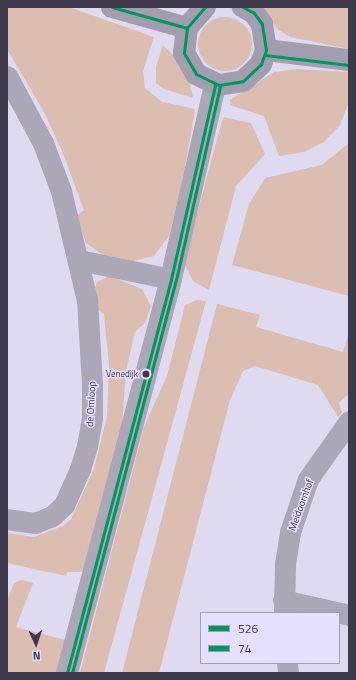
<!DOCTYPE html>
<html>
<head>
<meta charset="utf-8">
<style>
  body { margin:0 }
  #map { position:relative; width:356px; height:680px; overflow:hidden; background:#dfdaf0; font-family:"Titillium Web",sans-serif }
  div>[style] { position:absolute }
  .green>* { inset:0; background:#dbbdb2 }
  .round { border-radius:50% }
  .minor>* { height:21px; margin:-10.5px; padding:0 10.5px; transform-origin:10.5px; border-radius:10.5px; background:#aba7b7 }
  .tertiary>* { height:22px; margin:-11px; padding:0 11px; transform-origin:11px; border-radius:11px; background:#aba7b7 }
  .secondary>* { height:22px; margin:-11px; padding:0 11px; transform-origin:11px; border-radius:11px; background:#a29eaf }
  .bus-1>* { height:3px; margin:-1.5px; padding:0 1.5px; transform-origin:1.5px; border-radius:1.5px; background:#00965e }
  .bus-2>* { height:3px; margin:-1.5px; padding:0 1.5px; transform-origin:1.5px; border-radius:1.5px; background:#00965e }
  .dots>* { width:11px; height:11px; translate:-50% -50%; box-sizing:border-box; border:2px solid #e7dfff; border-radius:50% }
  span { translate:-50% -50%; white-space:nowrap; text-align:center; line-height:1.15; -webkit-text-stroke:3px #e7dfff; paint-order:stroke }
  .bus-label { font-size:9px; color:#3e394d }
  .right { translate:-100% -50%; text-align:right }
  .street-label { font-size:10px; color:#3e394d }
  .frame { position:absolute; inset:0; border:8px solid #3e394d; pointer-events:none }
  .legend { position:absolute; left:200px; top:612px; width:140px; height:52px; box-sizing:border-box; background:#e7dfff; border:1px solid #a39db8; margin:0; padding:5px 7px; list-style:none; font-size:12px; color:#3e394d }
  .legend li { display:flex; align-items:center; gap:8px; height:20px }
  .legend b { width:20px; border:1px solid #a39db8 }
  .north { position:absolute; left:16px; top:624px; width:40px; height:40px; -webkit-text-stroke:3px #e7dfff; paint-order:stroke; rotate:177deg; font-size:11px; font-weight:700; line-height:16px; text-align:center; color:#3e394d }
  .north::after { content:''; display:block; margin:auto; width:14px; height:18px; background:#3e394d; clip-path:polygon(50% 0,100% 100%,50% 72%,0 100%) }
</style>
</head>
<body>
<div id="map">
  <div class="green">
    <i style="clip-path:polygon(7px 7px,69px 7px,154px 37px,143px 71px,145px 88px,162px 102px,195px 109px,183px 179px,169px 236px,154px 256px,133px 261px,103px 255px,86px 243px,76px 216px,84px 210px,62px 151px,44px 112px,7px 49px)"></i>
    <i style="clip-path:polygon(261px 7px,349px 7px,349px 49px,290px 37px,277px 29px)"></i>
    <i class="round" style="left:198px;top:17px;width:54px;height:54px"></i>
    <i style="clip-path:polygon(163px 45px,175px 57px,190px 83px,193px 98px,164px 89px,156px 83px,156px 67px)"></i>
    <i style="clip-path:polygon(297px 69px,349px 72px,348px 104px,340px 125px,324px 142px,304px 152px,279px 156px,264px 116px,230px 105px,230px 100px,274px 72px)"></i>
    <i style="clip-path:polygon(223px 117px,251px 123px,265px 154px,236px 186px,209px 290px,193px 281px,184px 263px)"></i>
    <i style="clip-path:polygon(349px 143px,349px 296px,232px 265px,249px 204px,265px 178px,322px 165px)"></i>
    <i style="clip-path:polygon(109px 276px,142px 289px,151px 306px,145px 323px,135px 332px,126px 371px,122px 426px,84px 572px,67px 572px,66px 576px,7px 563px,7px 533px,34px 537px,63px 526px,71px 519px,94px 469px,107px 416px,109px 365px,104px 314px,96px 309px,94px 290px,97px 282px)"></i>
    <i style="clip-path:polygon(197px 300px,206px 301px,104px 673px,80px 673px,144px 427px,167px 376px,185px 305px)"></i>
    <i style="clip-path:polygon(217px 304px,260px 315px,256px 327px,343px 352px,349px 332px,349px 393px,339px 403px,342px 413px,338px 417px,318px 385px,255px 366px,243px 371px,230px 400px,159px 673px,122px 673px)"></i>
    <i style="clip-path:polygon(22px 580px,33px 583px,16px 627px,65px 640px,56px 673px,7px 673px,7px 601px,14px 583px)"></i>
  </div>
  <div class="minor">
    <i style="left:7px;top:76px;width:76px;rotate:61.8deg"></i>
    <i style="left:43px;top:143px;width:51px;rotate:69.4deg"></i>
    <i style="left:61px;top:191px;width:112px;rotate:76.6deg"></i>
    <i style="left:87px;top:300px;width:85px;rotate:86.6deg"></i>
    <i style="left:92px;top:385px;width:33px;rotate:90deg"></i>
    <i style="left:92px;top:418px;width:28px;rotate:100deg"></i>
    <i style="left:87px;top:446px;width:24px;rotate:107deg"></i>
    <i style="left:80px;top:469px;width:39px;rotate:114deg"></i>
    <i style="left:64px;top:505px;width:16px;rotate:137deg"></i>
    <i style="left:52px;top:516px;width:18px;rotate:158deg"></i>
    <i style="left:35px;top:523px;width:28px;rotate:-172deg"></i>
    <i style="left:79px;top:260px;width:94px;rotate:11.7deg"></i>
    <i style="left:283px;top:600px;width:68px;rotate:12.8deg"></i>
    <i style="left:284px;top:613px;width:49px;rotate:-88.8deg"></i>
    <i style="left:285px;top:564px;width:32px;rotate:-81deg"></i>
    <i style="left:290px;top:532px;width:56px;rotate:-71.2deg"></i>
    <i style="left:308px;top:479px;width:71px;rotate:-54.7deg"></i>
    <i style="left:287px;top:663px;width:10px;rotate:84deg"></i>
  </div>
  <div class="tertiary">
    <i style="left:67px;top:673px;width:407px;rotate:-75.2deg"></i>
    <i style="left:171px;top:279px;width:199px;rotate:-77.2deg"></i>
  </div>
  <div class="secondary">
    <i style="left:112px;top:7px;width:78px;rotate:15.6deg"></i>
    <i style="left:205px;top:7px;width:28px;rotate:131deg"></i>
    <i style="left:187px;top:28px;width:25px;rotate:97deg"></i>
    <i style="left:184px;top:53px;width:24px;rotate:60deg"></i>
    <i style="left:196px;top:74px;width:25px;rotate:26deg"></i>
    <i style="left:219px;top:85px;width:24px;rotate:-9deg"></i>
    <i style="left:243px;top:81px;width:25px;rotate:-43deg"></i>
    <i style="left:261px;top:64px;width:15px;rotate:-70deg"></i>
    <i style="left:266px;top:50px;width:26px;rotate:-99deg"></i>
    <i style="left:262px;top:24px;width:14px;rotate:-126deg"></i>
    <i style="left:254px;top:13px;width:13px;rotate:-151deg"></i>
    <i style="left:266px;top:50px;width:84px;rotate:6.9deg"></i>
  </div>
  <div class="bus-1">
    <i style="left:112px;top:7px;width:78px;rotate:15.6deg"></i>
    <i style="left:205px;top:7px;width:28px;rotate:131deg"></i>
    <i style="left:187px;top:28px;width:25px;rotate:97deg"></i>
    <i style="left:184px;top:53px;width:24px;rotate:60deg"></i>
    <i style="left:196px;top:74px;width:25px;rotate:26deg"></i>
    <i style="left:219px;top:85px;width:24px;rotate:-9deg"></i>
    <i style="left:243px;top:81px;width:25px;rotate:-43deg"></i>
    <i style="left:261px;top:64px;width:15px;rotate:-70deg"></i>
    <i style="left:266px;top:50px;width:26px;rotate:-99deg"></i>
    <i style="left:262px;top:24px;width:14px;rotate:-126deg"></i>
    <i style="left:254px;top:13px;width:13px;rotate:-151deg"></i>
    <i style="left:67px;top:673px;width:407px;rotate:-75.2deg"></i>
    <i style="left:171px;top:279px;width:199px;rotate:-77.2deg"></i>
  </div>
  <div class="bus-2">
    <i style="left:265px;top:55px;width:84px;rotate:6.9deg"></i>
    <i style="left:72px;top:673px;width:407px;rotate:-75.2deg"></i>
    <i style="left:176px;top:280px;width:199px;rotate:-77.2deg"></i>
  </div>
  <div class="dots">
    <i style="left:146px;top:374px;background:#3e394d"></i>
  </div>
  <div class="bus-label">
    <span class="right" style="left:138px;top:374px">Venedijk</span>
  </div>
  <div class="street-label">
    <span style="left:91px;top:404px;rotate:-87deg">de Omloop</span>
    <span style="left:301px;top:505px;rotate:-70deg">Meidoornhof</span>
  </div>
  <div class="frame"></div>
  <ul class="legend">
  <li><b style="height:5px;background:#00965e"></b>526</li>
  <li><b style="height:5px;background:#00965e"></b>74</li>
  </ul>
  <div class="north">N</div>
</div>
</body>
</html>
